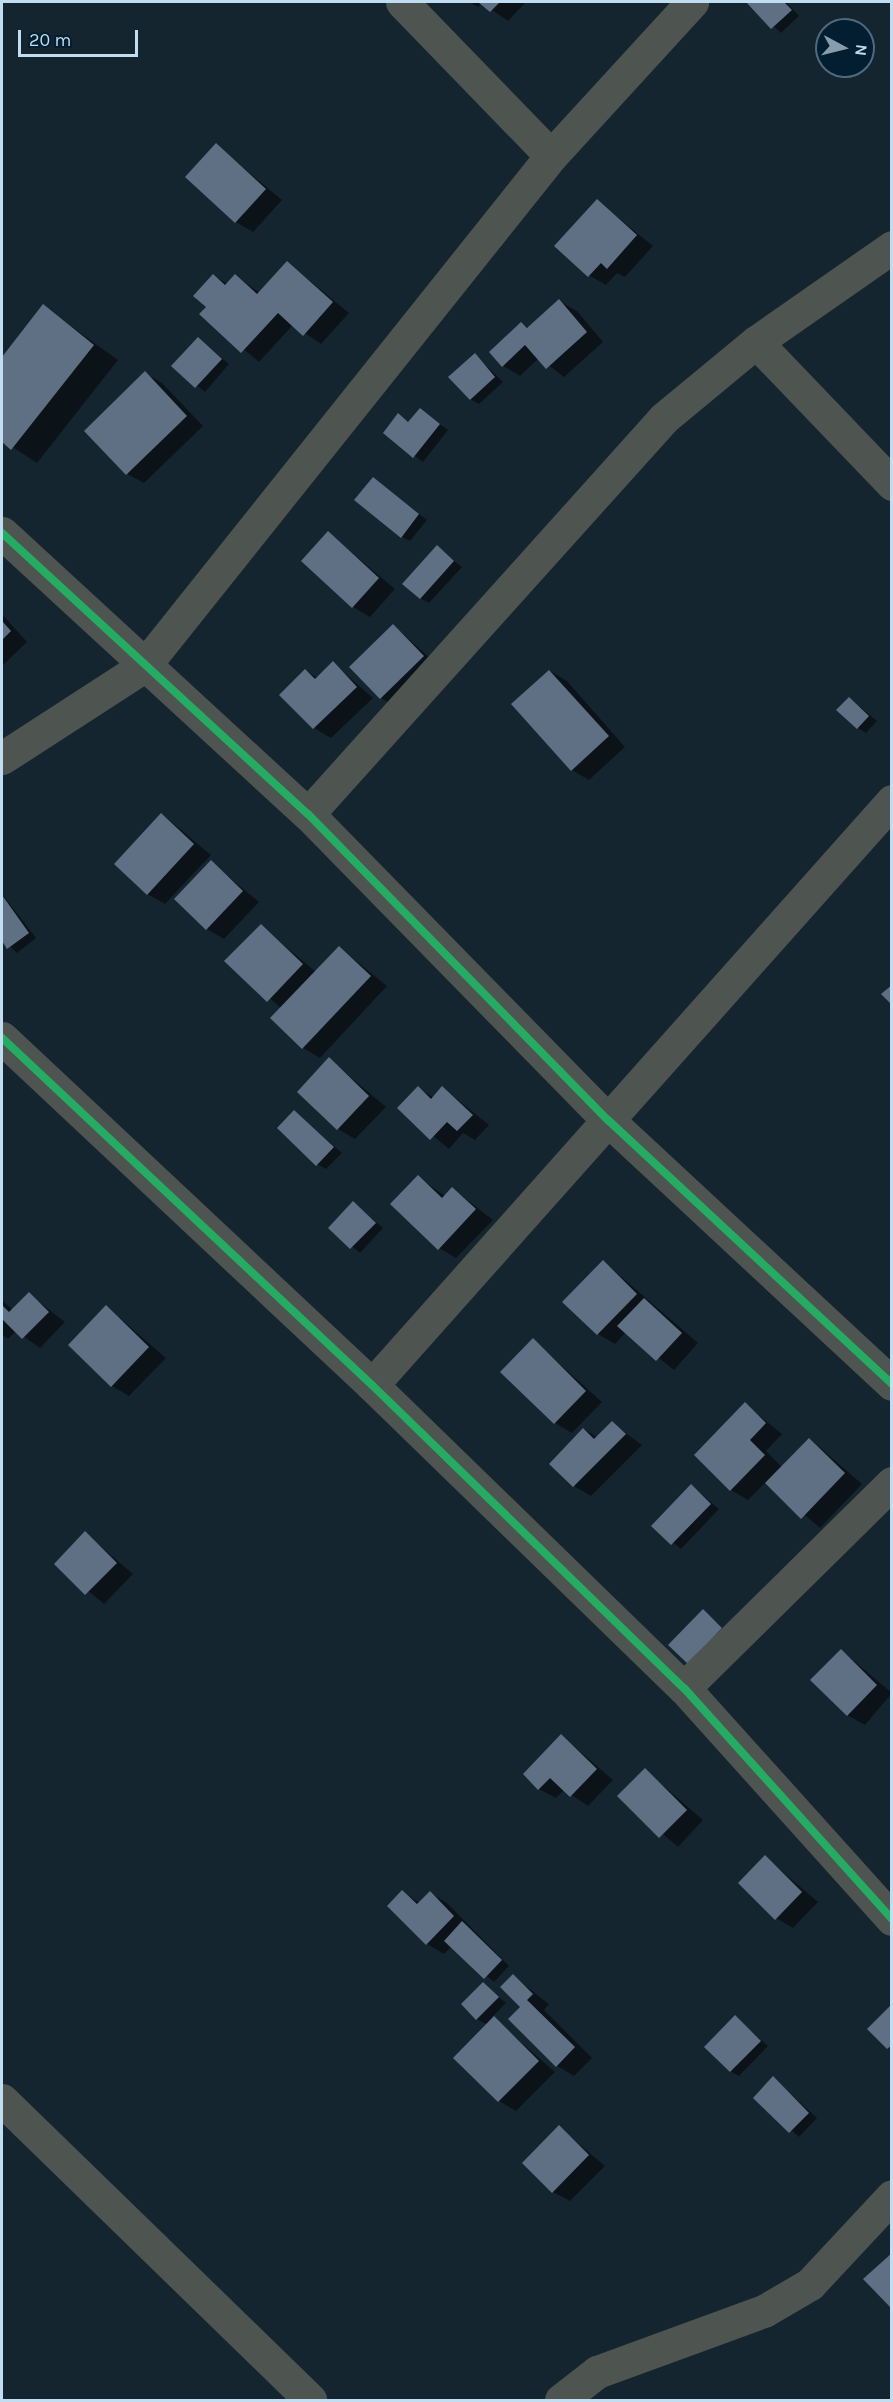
<!DOCTYPE html>
<html>
<head>
<meta charset="utf-8">
<style>
  body { margin:0 }
  #map { position:relative; width:893px; height:2402px; overflow:hidden; background:#15252f; font-family:Karla,sans-serif }
  div>[style] { position:absolute }
  .shadow>* { inset:0; background:#0007 }
  .building>* { inset:0; background:#607084 }
  .minor>* { height:33px; margin:-16.5px; padding:0 16.5px; transform-origin:16.5px; border-radius:16.5px; background:#4e5450 }
  .cycleway>* { height:8px; margin:-4px; padding:0 4px; transform-origin:4px; border-radius:4px; background:#26ab63 }
  span { translate:-50% -50%; white-space:nowrap; text-align:center; line-height:1.15; -webkit-text-stroke:6px #021e30; paint-order:stroke }
  .frame { position:absolute; inset:0; border:3px solid #c1ddf1; pointer-events:none }
  .north { position:absolute; left:815px; top:18px; width:60px; height:60px; box-sizing:border-box; background:#021e30; border:2px solid #4e6a7d; border-radius:50%; rotate:97deg; font-size:16px; font-weight:700; line-height:24px; text-align:center; color:#c1ddf1 }
  .north::after { content:''; display:block; margin:auto; width:21px; height:27px; background:#859dad; clip-path:polygon(50% 0,100% 100%,50% 72%,0 100%) }
  .scale { position:absolute; left:18px; top:30px; width:120px; height:27px; box-sizing:border-box; border:3px solid #c1ddf1; border-top:0; padding-left:8px; font-size:18px; line-height:21px; white-space:nowrap; color:#c1ddf1; -webkit-text-stroke:4px #021e30; paint-order:stroke }
</style>
</head>
<body>
<div id="map">
  <div class="shadow">
    <i style="clip-path:polygon(469px 2px,526px 2px,508px 21px,482px 3px,478px 7px)"></i>
    <i style="clip-path:polygon(748px 2px,786px 2px,799px 16px,781px 33px)"></i>
    <i style="clip-path:polygon(216px 145px,282px 200px,253px 232px,236px 222px)"></i>
    <i style="clip-path:polygon(597px 201px,653px 246px,625px 277px,617px 273px,606px 285px,588px 275px)"></i>
    <i style="clip-path:polygon(287px 262px,349px 313px,321px 344px,293px 325px,259px 362px,201px 314px,208px 307px,214px 276px,228px 284px,236px 276px,260px 293px)"></i>
    <i style="clip-path:polygon(559px 301px,577px 311px,603px 342px,564px 377px,539px 358px,520px 376px,503px 366px,522px 324px,529px 328px)"></i>
    <i style="clip-path:polygon(43px 306px,118px 360px,37px 463px,2px 440px,2px 359px)"></i>
    <i style="clip-path:polygon(198px 339px,229px 364px,205px 392px,173px 366px)"></i>
    <i style="clip-path:polygon(475px 355px,503px 382px,479px 404px,470px 399px)"></i>
    <i style="clip-path:polygon(145px 373px,162px 383px,203px 426px,144px 483px,127px 474px)"></i>
    <i style="clip-path:polygon(421px 410px,448px 430px,423px 462px,385px 433px,398px 415px,410px 423px)"></i>
    <i style="clip-path:polygon(374px 479px,427px 520px,410px 541px,402px 537px)"></i>
    <i style="clip-path:polygon(328px 533px,395px 589px,370px 617px,353px 607px)"></i>
    <i style="clip-path:polygon(437px 547px,462px 567px,429px 603px,420px 598px)"></i>
    <i style="clip-path:polygon(2px 614px,27px 642px,2px 666px)"></i>
    <i style="clip-path:polygon(393px 625px,440px 667px,398px 708px,381px 698px)"></i>
    <i style="clip-path:polygon(333px 663px,373px 698px,331px 738px,314px 728px,306px 671px,318px 678px)"></i>
    <i style="clip-path:polygon(550px 671px,567px 681px,625px 747px,589px 780px,572px 770px)"></i>
    <i style="clip-path:polygon(849px 698px,877px 721px,866px 733px,858px 728px)"></i>
    <i style="clip-path:polygon(162px 814px,211px 855px,165px 904px,147px 894px)"></i>
    <i style="clip-path:polygon(211px 862px,259px 902px,224px 939px,207px 929px)"></i>
    <i style="clip-path:polygon(2px 894px,36px 938px,17px 953px,2px 939px)"></i>
    <i style="clip-path:polygon(261px 926px,316px 972px,339px 947px,387px 986px,320px 1058px,303px 1048px,281px 1008px,227px 961px)"></i>
    <i style="clip-path:polygon(329px 1059px,386px 1107px,355px 1139px,338px 1129px)"></i>
    <i style="clip-path:polygon(418px 1088px,433px 1097px,443px 1088px,489px 1125px,475px 1140px,463px 1133px,449px 1149px,399px 1108px)"></i>
    <i style="clip-path:polygon(295px 1112px,342px 1153px,326px 1169px,317px 1164px)"></i>
    <i style="clip-path:polygon(418px 1177px,445px 1196px,453px 1189px,493px 1220px,456px 1258px,439px 1248px)"></i>
    <i style="clip-path:polygon(353px 1203px,383px 1228px,360px 1253px,330px 1228px)"></i>
    <i style="clip-path:polygon(603px 1261px,698px 1343px,674px 1370px,626px 1332px,615px 1344px,598px 1334px)"></i>
    <i style="clip-path:polygon(29px 1294px,65px 1322px,40px 1348px,16px 1331px,8px 1339px,2px 1335px,2px 1300px,13px 1310px)"></i>
    <i style="clip-path:polygon(107px 1307px,166px 1358px,129px 1396px,112px 1386px)"></i>
    <i style="clip-path:polygon(533px 1340px,602px 1402px,572px 1433px,555px 1423px)"></i>
    <i style="clip-path:polygon(745px 1404px,782px 1434px,766px 1451px,782px 1467px,810px 1439px,862px 1484px,820px 1528px,766px 1482px,748px 1500px,731px 1490px)"></i>
    <i style="clip-path:polygon(612px 1423px,642px 1445px,591px 1496px,574px 1486px,584px 1429px,597px 1437px)"></i>
    <i style="clip-path:polygon(692px 1486px,719px 1509px,681px 1549px,653px 1526px)"></i>
    <i style="clip-path:polygon(85px 1533px,133px 1574px,104px 1604px,56px 1564px)"></i>
    <i style="clip-path:polygon(703px 1611px,730px 1634px,670px 1645px)"></i>
    <i style="clip-path:polygon(841px 1650px,892px 1693px,865px 1725px,847px 1715px)"></i>
    <i style="clip-path:polygon(562px 1736px,613px 1780px,588px 1806px,564px 1790px,556px 1798px,539px 1789px)"></i>
    <i style="clip-path:polygon(645px 1770px,703px 1820px,678px 1847px,619px 1796px)"></i>
    <i style="clip-path:polygon(765px 1857px,818px 1902px,793px 1928px,776px 1918px)"></i>
    <i style="clip-path:polygon(402px 1892px,420px 1903px,430px 1893px,447px 1903px,509px 1966px,494px 1982px,452px 1946px,444px 1954px,427px 1944px,389px 1906px)"></i>
    <i style="clip-path:polygon(513px 1976px,549px 2004px,544px 2010px,592px 2058px,574px 2076px,557px 2066px,522px 2007px)"></i>
    <i style="clip-path:polygon(483px 1984px,506px 2003px,492px 2017px,555px 2072px,516px 2111px,499px 2101px,488px 2025px,477px 2019px)"></i>
    <i style="clip-path:polygon(735px 2017px,768px 2046px,739px 2076px,730px 2071px)"></i>
    <i style="clip-path:polygon(773px 2078px,817px 2118px,799px 2137px,755px 2098px)"></i>
    <i style="clip-path:polygon(559px 2127px,605px 2166px,570px 2201px,553px 2192px)"></i>
  </div>
  <div class="building">
    <i style="clip-path:polygon(478px 2px,500px 2px,490px 12px)"></i>
    <i style="clip-path:polygon(746px 2px,784px 2px,792px 10px,771px 29px)"></i>
    <i style="clip-path:polygon(216px 143px,266px 189px,235px 223px,185px 177px)"></i>
    <i style="clip-path:polygon(597px 199px,637px 235px,607px 269px,601px 263px,588px 277px,554px 246px)"></i>
    <i style="clip-path:polygon(287px 261px,333px 302px,303px 336px,278px 313px,241px 353px,199px 314px,206px 307px,193px 296px,213px 274px,225px 285px,235px 274px,257px 294px)"></i>
    <i style="clip-path:polygon(559px 299px,587px 332px,546px 369px,525px 345px,502px 367px,489px 352px,521px 322px,527px 328px)"></i>
    <i style="clip-path:polygon(43px 304px,94px 345px,11px 450px,2px 442px,2px 357px)"></i>
    <i style="clip-path:polygon(198px 337px,222px 359px,195px 388px,171px 366px)"></i>
    <i style="clip-path:polygon(475px 353px,495px 377px,470px 400px,448px 377px)"></i>
    <i style="clip-path:polygon(145px 371px,187px 416px,126px 475px,84px 431px)"></i>
    <i style="clip-path:polygon(420px 408px,440px 424px,413px 458px,383px 433px,398px 413px,408px 422px)"></i>
    <i style="clip-path:polygon(373px 477px,419px 514px,401px 538px,354px 500px)"></i>
    <i style="clip-path:polygon(328px 531px,379px 578px,352px 608px,301px 561px)"></i>
    <i style="clip-path:polygon(437px 545px,454px 561px,420px 599px,402px 584px)"></i>
    <i style="clip-path:polygon(2px 621px,11px 631px,2px 640px)"></i>
    <i style="clip-path:polygon(393px 624px,424px 656px,380px 699px,349px 667px)"></i>
    <i style="clip-path:polygon(333px 661px,357px 687px,313px 729px,279px 695px,305px 669px,315px 679px)"></i>
    <i style="clip-path:polygon(549px 670px,609px 736px,571px 771px,511px 704px)"></i>
    <i style="clip-path:polygon(849px 697px,869px 716px,857px 729px,836px 710px)"></i>
    <i style="clip-path:polygon(161px 813px,194px 844px,147px 895px,114px 864px)"></i>
    <i style="clip-path:polygon(211px 860px,243px 891px,206px 930px,174px 899px)"></i>
    <i style="clip-path:polygon(2px 895px,29px 933px,7px 949px,2px 941px)"></i>
    <i style="clip-path:polygon(261px 924px,303px 964px,267px 1002px,224px 961px)"></i>
    <i style="clip-path:polygon(339px 946px,371px 976px,302px 1049px,270px 1018px)"></i>
    <i style="clip-path:polygon(892px 985px,892px 1005px,881px 994px)"></i>
    <i style="clip-path:polygon(329px 1057px,369px 1096px,337px 1130px,297px 1092px)"></i>
    <i style="clip-path:polygon(418px 1086px,431px 1099px,442px 1086px,473px 1115px,457px 1131px,447px 1122px,430px 1140px,397px 1108px)"></i>
    <i style="clip-path:polygon(294px 1110px,334px 1147px,316px 1166px,277px 1128px)"></i>
    <i style="clip-path:polygon(418px 1175px,442px 1198px,452px 1187px,476px 1209px,438px 1250px,390px 1204px)"></i>
    <i style="clip-path:polygon(353px 1201px,376px 1223px,350px 1249px,328px 1228px)"></i>
    <i style="clip-path:polygon(603px 1260px,637px 1294px,597px 1335px,562px 1302px)"></i>
    <i style="clip-path:polygon(29px 1292px,49px 1312px,22px 1339px,2px 1319px,2px 1305px,9px 1312px)"></i>
    <i style="clip-path:polygon(644px 1298px,682px 1333px,656px 1361px,617px 1326px)"></i>
    <i style="clip-path:polygon(106px 1305px,149px 1347px,111px 1387px,68px 1345px)"></i>
    <i style="clip-path:polygon(533px 1338px,586px 1391px,554px 1424px,500px 1372px)"></i>
    <i style="clip-path:polygon(745px 1402px,766px 1423px,750px 1440px,765px 1455px,730px 1491px,694px 1455px)"></i>
    <i style="clip-path:polygon(612px 1421px,626px 1434px,573px 1487px,549px 1464px,583px 1428px,594px 1439px)"></i>
    <i style="clip-path:polygon(809px 1438px,845px 1473px,801px 1519px,765px 1483px)"></i>
    <i style="clip-path:polygon(691px 1484px,711px 1504px,671px 1545px,651px 1526px)"></i>
    <i style="clip-path:polygon(85px 1531px,117px 1563px,85px 1595px,54px 1564px)"></i>
    <i style="clip-path:polygon(703px 1609px,722px 1628px,688px 1664px,668px 1645px)"></i>
    <i style="clip-path:polygon(841px 1649px,877px 1685px,847px 1716px,810px 1680px)"></i>
    <i style="clip-path:polygon(561px 1734px,597px 1769px,570px 1797px,550px 1778px,538px 1790px,523px 1774px)"></i>
    <i style="clip-path:polygon(645px 1768px,687px 1810px,659px 1838px,617px 1796px)"></i>
    <i style="clip-path:polygon(765px 1855px,802px 1892px,775px 1920px,738px 1883px)"></i>
    <i style="clip-path:polygon(402px 1890px,417px 1904px,430px 1891px,454px 1916px,426px 1945px,387px 1906px)"></i>
    <i style="clip-path:polygon(462px 1921px,502px 1960px,484px 1979px,444px 1941px)"></i>
    <i style="clip-path:polygon(513px 1974px,533px 1994px,527px 2000px,575px 2047px,556px 2067px,508px 2019px,520px 2007px,500px 1987px)"></i>
    <i style="clip-path:polygon(483px 1982px,499px 1997px,476px 2020px,461px 2004px)"></i>
    <i style="clip-path:polygon(892px 2004px,892px 2045px,887px 2049px,867px 2029px)"></i>
    <i style="clip-path:polygon(735px 2015px,761px 2041px,730px 2072px,704px 2047px)"></i>
    <i style="clip-path:polygon(494px 2016px,539px 2061px,498px 2102px,453px 2058px)"></i>
    <i style="clip-path:polygon(773px 2076px,809px 2113px,789px 2133px,753px 2098px)"></i>
    <i style="clip-path:polygon(559px 2125px,589px 2155px,552px 2193px,522px 2163px)"></i>
    <i style="clip-path:polygon(892px 2253px,892px 2309px,863px 2279px)"></i>
  </div>
  <div class="minor">
    <i style="left:402px;top:2px;width:214px;rotate:45.9deg"></i>
    <i style="left:756px;top:342px;width:197px;rotate:46.2deg"></i>
    <i style="left:2px;top:533px;width:415px;rotate:42.6deg"></i>
    <i style="left:308px;top:814px;width:429px;rotate:45.6deg"></i>
    <i style="left:608px;top:1120px;width:388px;rotate:42.9deg"></i>
    <i style="left:2px;top:758px;width:169px;rotate:-32.9deg"></i>
    <i style="left:144px;top:666px;width:652px;rotate:-51.41deg"></i>
    <i style="left:551px;top:156px;width:209px;rotate:-47.5deg"></i>
    <i style="left:308px;top:814px;width:532px;rotate:-48.04deg"></i>
    <i style="left:664px;top:418px;width:119px;rotate:-39.6deg"></i>
    <i style="left:756px;top:342px;width:166px;rotate:-34.9deg"></i>
    <i style="left:2px;top:1038px;width:507px;rotate:43.16deg"></i>
    <i style="left:372px;top:1385px;width:435px;rotate:44.2deg"></i>
    <i style="left:684px;top:1688px;width:311px;rotate:48deg"></i>
    <i style="left:372px;top:1385px;width:782px;rotate:-48.32deg"></i>
    <i style="left:684px;top:1688px;width:292px;rotate:-44.6deg"></i>
    <i style="left:2px;top:2100px;width:430px;rotate:44.2deg"></i>
    <i style="left:561px;top:2400px;width:46px;rotate:-37.9deg"></i>
    <i style="left:597px;top:2372px;width:178px;rotate:-20.1deg"></i>
    <i style="left:764px;top:2311px;width:53px;rotate:-30.4deg"></i>
    <i style="left:810px;top:2284px;width:120px;rotate:-47deg"></i>
  </div>
  <div class="cycleway">
    <i style="left:2px;top:533px;width:415px;rotate:42.6deg"></i>
    <i style="left:308px;top:814px;width:429px;rotate:45.6deg"></i>
    <i style="left:608px;top:1120px;width:388px;rotate:42.9deg"></i>
    <i style="left:2px;top:1038px;width:507px;rotate:43.16deg"></i>
    <i style="left:372px;top:1385px;width:435px;rotate:44.2deg"></i>
    <i style="left:684px;top:1688px;width:311px;rotate:48deg"></i>
  </div>
  <div class="frame"></div>
  <div class="north">N</div>
  <div class="scale">20 m</div>
</div>
</body>
</html>
